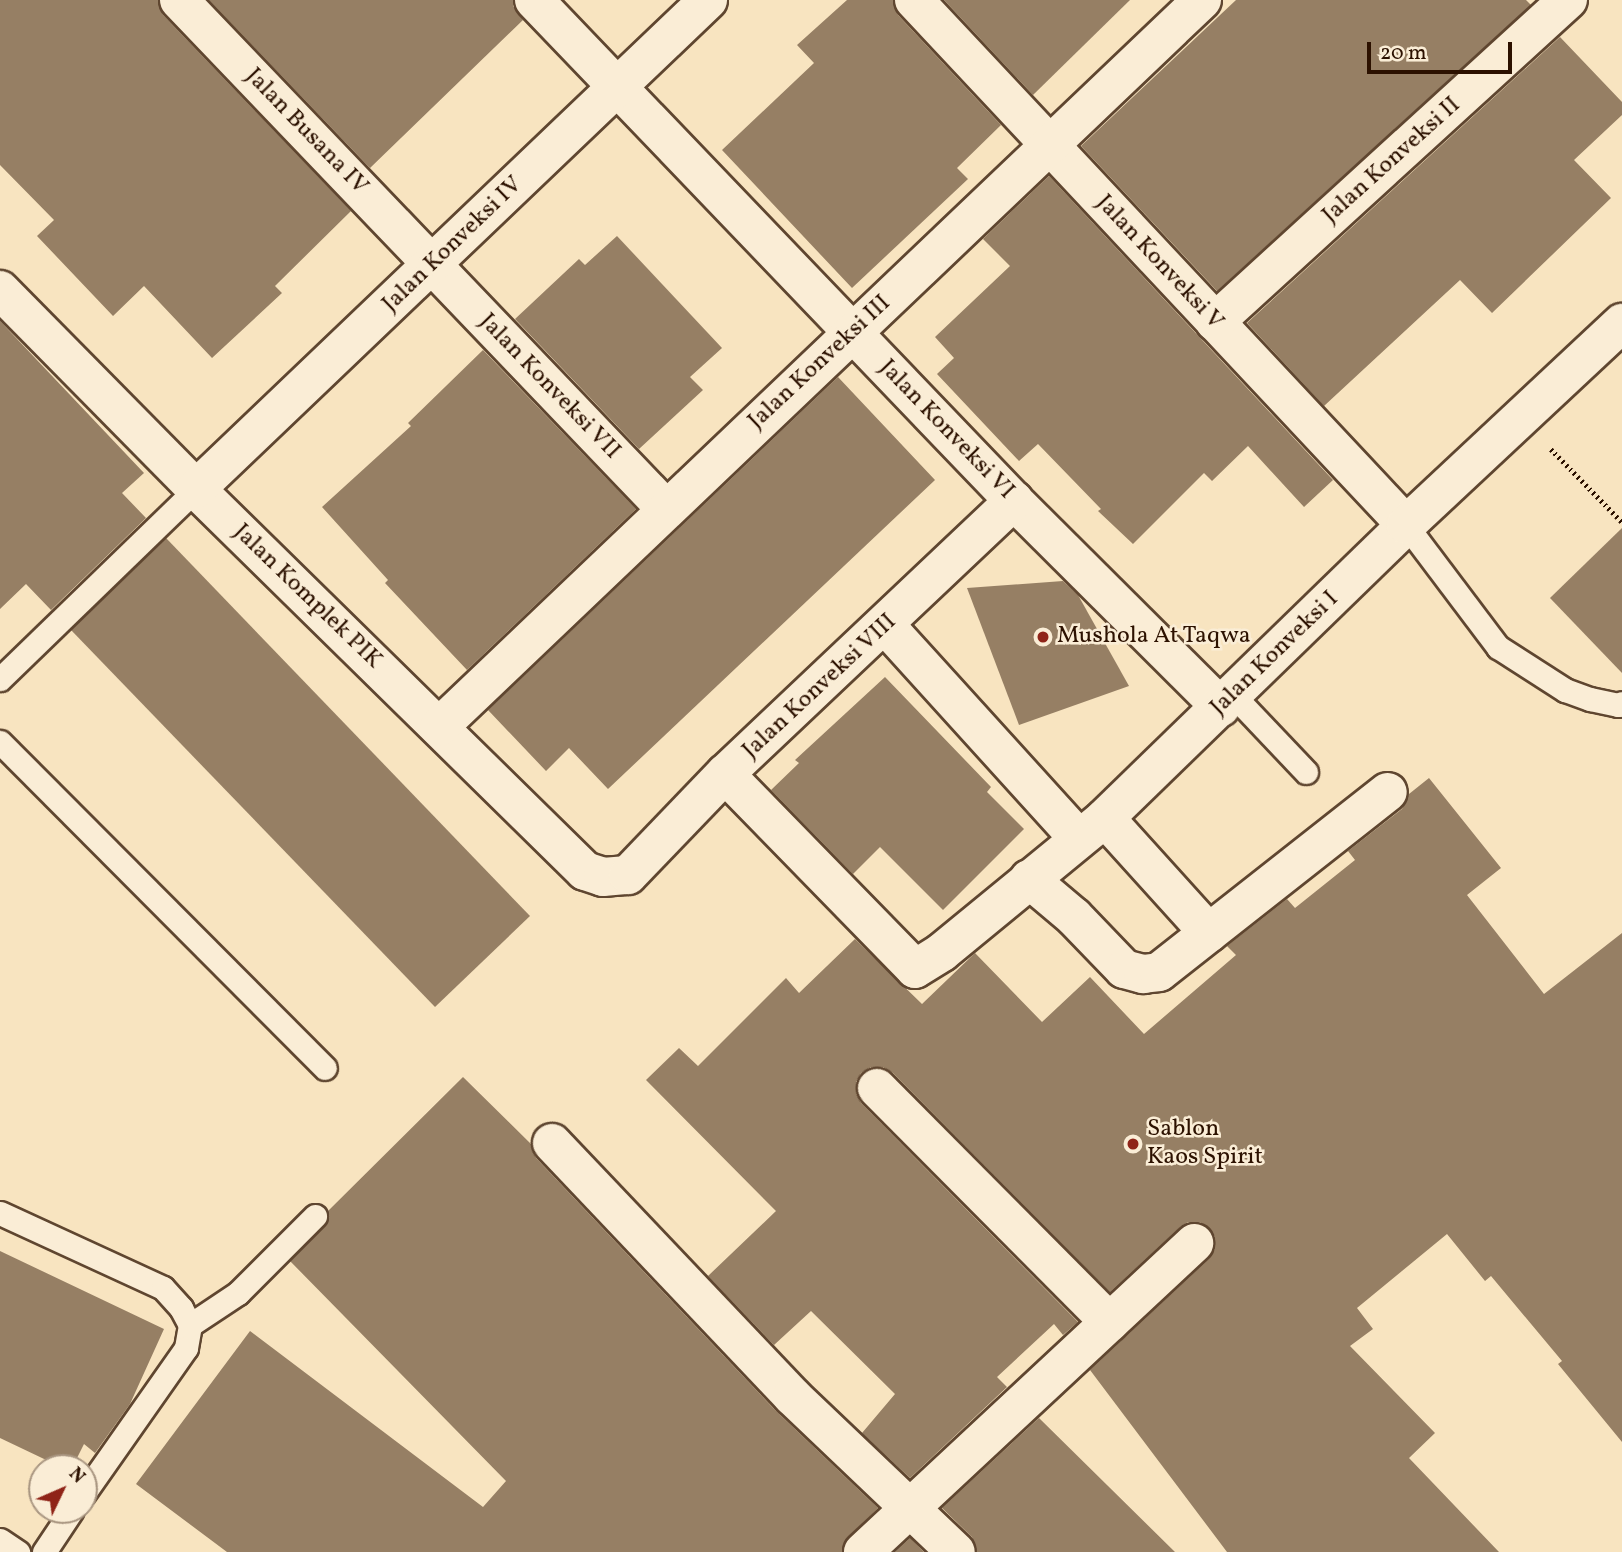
<!DOCTYPE html>
<html>
<head>
<meta charset="utf-8">
<style>
  body { margin:0 }
  #map { position:relative; width:1622px; height:1552px; overflow:hidden; background:#f8e4c0; font-family:Vollkorn,serif }
  div>[style] { position:absolute }
  .building>* { inset:0; background:#967f64 }
  .path>* { height:4.5px; margin-top:-2.25px; transform-origin:0; background:repeating-linear-gradient(90deg,#2c1100 0 2px,transparent 0 5.5px) }
  .roads { filter:drop-shadow(2px 0 #5f4630) drop-shadow(-2px 0 #5f4630) drop-shadow(0 2px #5f4630) drop-shadow(0 -2px #5f4630) }
  .service>* { height:23px; margin:-11.5px; padding:0 11.5px; transform-origin:11.5px; border-radius:11.5px; background:#faedd6 }
  .minor>* { height:38px; margin:-19px; padding:0 19px; transform-origin:19px; border-radius:19px; background:#faedd6 }
  .dots>* { width:19px; height:19px; translate:-50% -50%; box-sizing:border-box; border:4px solid #faedd6; border-radius:50% }
  span { translate:-50% -50%; white-space:nowrap; text-align:center; line-height:1.15; -webkit-text-stroke:5px #faedd6; paint-order:stroke }
  .street-label { font-size:24px; color:#2c1100 }
  .poi-label { font-size:24px; color:#2c1100 }
  .left { translate:0 -50%; text-align:left }
  .north { position:absolute; left:28px; top:1454px; width:70px; height:70px; box-sizing:border-box; background:#faedd6; border:2px solid #a89580; border-radius:50%; rotate:46deg; font-size:19px; font-weight:700; line-height:28px; text-align:center; color:#2c1100 }
  .north::after { content:''; display:block; margin:auto; width:24px; height:32px; background:#8f2418; clip-path:polygon(50% 0,100% 100%,50% 72%,0 100%) }
  .scale { position:absolute; left:1367px; top:42px; width:145px; height:32px; box-sizing:border-box; border:4px solid #2c1100; border-top:0; padding-left:9px; font-size:21px; line-height:24px; white-space:nowrap; color:#2c1100; -webkit-text-stroke:5px #faedd6; paint-order:stroke }
</style>
</head>
<body>
<div id="map">
  <div class="building">
    <i style="clip-path:polygon(0 0,158px 0,163px 15px,351px 211px,275px 286px,282px 293px,212px 358px,144px 286px,113px 316px,37px 236px,54px 220px,0 165px)"></i>
    <i style="clip-path:polygon(209px 0,513px 0,513px 6px,523px 20px,370px 168px)"></i>
    <i style="clip-path:polygon(847px 0,893px 0,898px 15px,1001px 125px,957px 168px,968px 179px,852px 288px,722px 150px,814px 63px,797px 45px)"></i>
    <i style="clip-path:polygon(944px 0,1130px 0,1033px 95px)"></i>
    <i style="clip-path:polygon(1236px 0,1526px 0,1531px 5px,1217px 291px,1081px 146px)"></i>
    <i style="clip-path:polygon(1560px 37px,1622px 102px,1622px 115px,1574px 160px,1611px 198px,1492px 313px,1460px 280px,1324px 406px,1247px 323px)"></i>
    <i style="clip-path:polygon(1049px 176px,1333px 480px,1304px 507px,1248px 446px,1212px 481px,1204px 473px,1133px 544px,1098px 511px,1101px 509px,1038px 444px,1019px 461px,937px 374px,954px 358px,935px 337px,1010px 266px,983px 239px)"></i>
    <i style="clip-path:polygon(617px 236px,722px 348px,690px 377px,703px 390px,639px 449px,515px 319px,579px 259px,585px 265px)"></i>
    <i style="clip-path:polygon(0 321px,144px 473px,122px 493px,146px 518px,51px 610px,26px 584px,0 609px)"></i>
    <i style="clip-path:polygon(483px 350px,636px 509px,467px 670px,385px 583px,388px 580px,322px 507px,411px 426px,408px 423px)"></i>
    <i style="clip-path:polygon(838px 377px,935px 480px,608px 789px,569px 748px,546px 771px,488px 710px)"></i>
    <i style="clip-path:polygon(1622px 528px,1622px 673px,1550px 598px)"></i>
    <i style="clip-path:polygon(166px 538px,530px 916px,435px 1007px,71px 630px)"></i>
    <i style="clip-path:polygon(1063px 581px,1078px 595px,1129px 686px,1019px 725px,967px 588px)"></i>
    <i style="clip-path:polygon(885px 677px,991px 787px,987px 792px,1024px 829px,943px 910px,880px 847px,853px 874px,771px 790px,799px 763px,795px 760px)"></i>
    <i style="clip-path:polygon(1429px 778px,1501px 868px,1467px 895px,1544px 994px,1622px 933px,1622px 1442px,1558px 1364px,1562px 1361px,1491px 1276px,1485px 1281px,1447px 1234px,1357px 1308px,1373px 1329px,1350px 1346px,1435px 1433px,1409px 1458px,1499px 1552px,1227px 1552px,1090px 1370px,1209px 1259px,1215px 1249px,1215px 1237px,1210px 1229px,1200px 1222px,1188px 1222px,1180px 1227px,1110px 1292px,893px 1073px,883px 1067px,871px 1067px,861px 1073px,856px 1082px,856px 1093px,861px 1103px,1078px 1322px,1063px 1335px,1054px 1324px,997px 1377px,1007px 1387px,910px 1478px,862px 1433px,895px 1394px,811px 1311px,774px 1345px,708px 1276px,776px 1211px,646px 1080px,679px 1048px,698px 1066px,786px 978px,799px 993px,855px 939px,922px 1004px,975px 953px,1042px 1022px,1090px 977px,1144px 1034px,1236px 955px,1227px 946px,1287px 899px,1295px 908px,1355px 860px,1348px 851px,1402px 809px,1409px 794px)"></i>
    <i style="clip-path:polygon(463px 1077px,531px 1144px,536px 1158px,776px 1411px,878px 1508px,848px 1537px,842px 1552px,227px 1552px,136px 1484px,250px 1331px,483px 1507px,506px 1481px,290px 1261px,325px 1225px,328px 1211px)"></i>
    <i style="clip-path:polygon(0 1251px,164px 1329px,130px 1404px,95px 1453px,84px 1444px,72px 1468px,63px 1468px,0 1438px)"></i>
    <i style="clip-path:polygon(1039px 1418px,1175px 1552px,977px 1552px,972px 1537px,942px 1508px)"></i>
    <i style="clip-path:polygon(910px 1538px,924px 1552px,895px 1552px)"></i>
  </div>
  <div class="path">
    <i style="left:1551px;top:449px;width:102px;rotate:45.8deg"></i>
  </div>
  <div class="roads">
    <div class="service">
      <i style="left:1406px;top:525px;width:153px;rotate:53deg"></i>
      <i style="left:1498px;top:647px;width:80px;rotate:32.7deg"></i>
      <i style="left:1565px;top:690px;width:27px;rotate:20deg"></i>
      <i style="left:1590px;top:699px;width:29px;rotate:12deg"></i>
      <i style="left:1618px;top:705px;width:4px;rotate:-27deg"></i>
      <i style="left:0;top:679px;width:273px;rotate:-44.1deg"></i>
      <i style="left:1233px;top:695px;width:106px;rotate:46.5deg"></i>
      <i style="left:0;top:742px;width:460px;rotate:45.1deg"></i>
      <i style="left:0;top:1213px;width:179px;rotate:24.7deg"></i>
      <i style="left:163px;top:1288px;width:27px;rotate:48deg"></i>
      <i style="left:181px;top:1308px;width:19px;rotate:62deg"></i>
      <i style="left:190px;top:1325px;width:23px;rotate:100deg"></i>
      <i style="left:186px;top:1348px;width:177px;rotate:125.1deg"></i>
      <i style="left:190px;top:1325px;width:58px;rotate:-33.7deg"></i>
      <i style="left:238px;top:1293px;width:109px;rotate:-45deg"></i>
      <i style="left:0;top:1540px;width:22px;rotate:34deg"></i>
      <i style="left:44px;top:1552px;width:50px;rotate:-56.3deg"></i>
    </div>
    <div class="minor">
      <i style="left:179px;top:0;width:704px;rotate:46.27deg"></i>
      <i style="left:534px;top:0;width:694px;rotate:46.23deg"></i>
      <i style="left:1014px;top:501px;width:292px;rotate:44.9deg"></i>
      <i style="left:914px;top:0;width:720px;rotate:46.86deg"></i>
      <i style="left:0;top:290px;width:279px;rotate:45.4deg"></i>
      <i style="left:196px;top:489px;width:545px;rotate:44.48deg"></i>
      <i style="left:585px;top:871px;width:19px;rotate:18deg"></i>
      <i style="left:603px;top:877px;width:25px;rotate:-5deg"></i>
      <i style="left:628px;top:875px;width:140px;rotate:-46.2deg"></i>
      <i style="left:725px;top:774px;width:398px;rotate:-43.4deg"></i>
      <i style="left:1215px;top:322px;width:478px;rotate:-42.4deg"></i>
      <i style="left:196px;top:489px;width:708px;rotate:-43.68deg"></i>
      <i style="left:886px;top:626px;width:286px;rotate:47.8deg"></i>
      <i style="left:439px;top:727px;width:1054px;rotate:-43.62deg"></i>
      <i style="left:725px;top:774px;width:272px;rotate:45.7deg"></i>
      <i style="left:915px;top:969px;width:32px;rotate:-32deg"></i>
      <i style="left:942px;top:952px;width:211px;rotate:-39.4deg"></i>
      <i style="left:1105px;top:818px;width:420px;rotate:-44.2deg"></i>
      <i style="left:1406px;top:525px;width:296px;rotate:-43.1deg"></i>
      <i style="left:1105px;top:818px;width:155px;rotate:47.9deg"></i>
      <i style="left:1029px;top:879px;width:59px;rotate:40.2deg"></i>
      <i style="left:1074px;top:917px;width:72px;rotate:46.1deg"></i>
      <i style="left:1124px;top:969px;width:20px;rotate:15deg"></i>
      <i style="left:1143px;top:974px;width:16px;rotate:-7deg"></i>
      <i style="left:1159px;top:972px;width:291px;rotate:-38.2deg"></i>
      <i style="left:877px;top:1088px;width:330px;rotate:45.2deg"></i>
      <i style="left:552px;top:1143px;width:349px;rotate:46.5deg"></i>
      <i style="left:792px;top:1396px;width:226px;rotate:43.6deg"></i>
      <i style="left:863px;top:1552px;width:453px;rotate:-43deg"></i>
    </div>
  </div>
  <div class="dots">
    <i style="left:1043px;top:637px;background:#8f2418"></i>
    <i style="left:1133px;top:1144px;background:#8f2418"></i>
  </div>
  <div class="street-label">
    <span style="left:306px;top:132px;rotate:46deg">Jalan Busana IV</span>
    <span style="left:1392px;top:161px;rotate:-42deg">Jalan Konveksi II</span>
    <span style="left:453px;top:245px;rotate:-44deg">Jalan Konveksi IV</span>
    <span style="left:1159px;top:263px;rotate:47deg">Jalan Konveksi V</span>
    <span style="left:820px;top:363px;rotate:-43deg">Jalan Konveksi III</span>
    <span style="left:549px;top:387px;rotate:46deg">Jalan Konveksi VII</span>
    <span style="left:946px;top:430px;rotate:46deg">Jalan Konveksi VI</span>
    <span style="left:307px;top:597px;rotate:44deg">Jalan Komplek PIK</span>
    <span style="left:1275px;top:654px;rotate:-44deg">Jalan Konveksi I</span>
    <span style="left:820px;top:687px;rotate:-43deg">Jalan Konveksi VIII</span>
  </div>
  <div class="poi-label">
    <span class="left" style="left:1057px;top:637px">Mushola At Taqwa</span>
    <span class="left" style="left:1147px;top:1144px">Sablon<br>Kaos Spirit</span>
  </div>
  <div class="north">N</div>
  <div class="scale">20 m</div>
</div>
</body>
</html>
